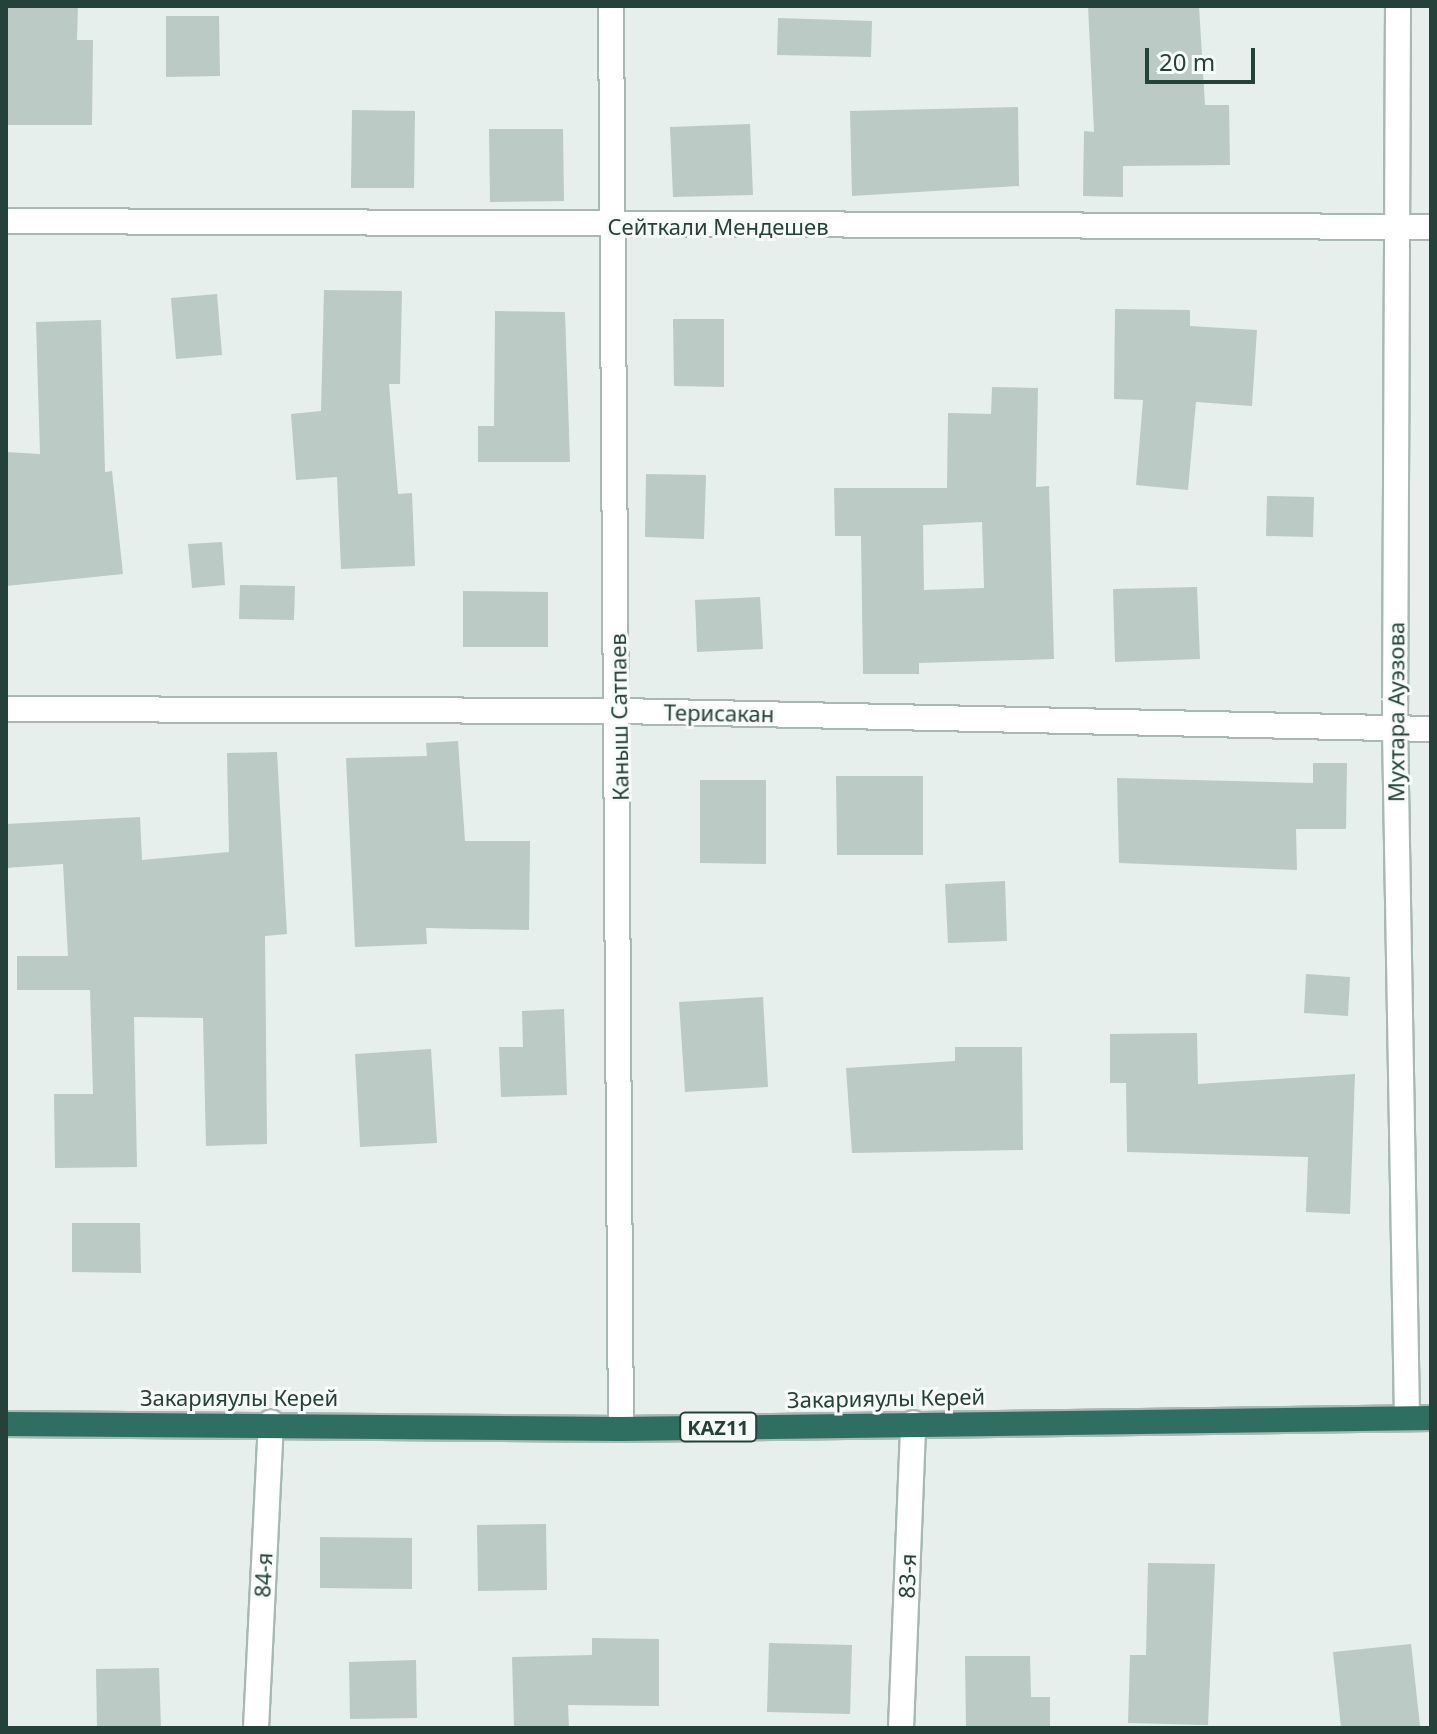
<!DOCTYPE html>
<html>
<head>
<meta charset="utf-8">
<style>
  body { margin:0 }
  #map { position:relative; width:1437px; height:1734px; overflow:hidden; background:#e6efeb; font-family:"Noto Sans",sans-serif }
  div>[style] { position:absolute }
  .building>* { inset:0; background:#bbcac4 }
  .roads { filter:drop-shadow(2px 0 #a8b8b2) drop-shadow(-2px 0 #a8b8b2) drop-shadow(0 2px #a8b8b2) drop-shadow(0 -2px #a8b8b2) }
  .minor>* { height:24px; margin:-12px; padding:0 12px; transform-origin:12px; border-radius:12px; background:#fff }
  .highway>* { height:24px; margin:-12px; padding:0 12px; transform-origin:12px; border-radius:12px; background:#2f6f62 }
  span { translate:-50% -50%; white-space:nowrap; text-align:center; line-height:1.15; -webkit-text-stroke:6px #f7fbf9; paint-order:stroke }
  .shield-label span { padding:2px 6px; background:#f7fbf9; border:2px solid; border-radius:6px; -webkit-text-stroke-width:0 }
  .shield-label { font-size:20px; color:#24423a; font-weight:700 }
  .street-label { font-size:22px; color:#24423a }
  .frame { position:absolute; inset:0; border:8px solid #24423a; pointer-events:none }
  .scale { position:absolute; left:1145px; top:48px; width:110px; height:36px; box-sizing:border-box; border:4px solid #24423a; border-top:0; padding-left:10px; font-size:24px; line-height:28px; white-space:nowrap; color:#24423a; -webkit-text-stroke:6px #f7fbf9; paint-order:stroke }
</style>
</head>
<body>
<div id="map">
  <div class="building">
    <i style="clip-path:polygon(6px 6px,78px 6px,77px 40px,93px 40px,92px 125px,6px 125px)"></i>
    <i style="clip-path:polygon(1088px 6px,1199px 6px,1205px 105px,1229px 105px,1230px 165px,1123px 166px,1123px 197px,1083px 196px,1084px 131px,1094px 132px)"></i>
    <i style="clip-path:polygon(166px 16px,219px 16px,220px 76px,166px 77px)"></i>
    <i style="clip-path:polygon(778px 18px,872px 21px,871px 57px,777px 55px)"></i>
    <i style="clip-path:polygon(1018px 107px,1019px 186px,852px 196px,850px 111px)"></i>
    <i style="clip-path:polygon(352px 110px,415px 111px,414px 188px,351px 188px)"></i>
    <i style="clip-path:polygon(750px 124px,753px 195px,673px 197px,670px 127px)"></i>
    <i style="clip-path:polygon(489px 129px,563px 129px,564px 201px,490px 202px)"></i>
    <i style="clip-path:polygon(324px 290px,402px 291px,400px 384px,389px 384px,398px 494px,412px 493px,415px 566px,341px 569px,337px 477px,296px 480px,291px 414px,321px 411px)"></i>
    <i style="clip-path:polygon(217px 294px,222px 355px,176px 359px,171px 298px)"></i>
    <i style="clip-path:polygon(1115px 309px,1190px 310px,1190px 326px,1257px 330px,1252px 406px,1196px 402px,1188px 490px,1136px 485px,1143px 400px,1114px 399px)"></i>
    <i style="clip-path:polygon(495px 311px,565px 312px,570px 462px,478px 462px,478px 426px,494px 426px)"></i>
    <i style="clip-path:polygon(673px 319px,724px 319px,724px 387px,674px 386px)"></i>
    <i style="clip-path:polygon(101px 320px,105px 472px,112px 471px,123px 574px,6px 586px,6px 452px,40px 454px,36px 322px)"></i>
    <i style="clip-path:polygon(evenodd,992px 387px,1038px 388px,1036px 487px,1049px 486px,1054px 659px,919px 663px,919px 674px,863px 674px,861px 536px,835px 536px,834px 488px,947px 488px,948px 413px,991px 414px,992px 387px,982px 522px,984px 588px,924px 590px,923px 525px,982px 522px)"></i>
    <i style="clip-path:polygon(646px 474px,706px 475px,704px 539px,645px 537px)"></i>
    <i style="clip-path:polygon(1267px 496px,1314px 497px,1313px 537px,1266px 536px)"></i>
    <i style="clip-path:polygon(222px 542px,225px 585px,192px 588px,188px 544px)"></i>
    <i style="clip-path:polygon(240px 585px,295px 586px,294px 620px,239px 619px)"></i>
    <i style="clip-path:polygon(1197px 587px,1200px 659px,1115px 662px,1113px 589px)"></i>
    <i style="clip-path:polygon(463px 591px,548px 592px,548px 647px,463px 647px)"></i>
    <i style="clip-path:polygon(760px 597px,763px 649px,697px 652px,695px 600px)"></i>
    <i style="clip-path:polygon(458px 741px,465px 841px,530px 841px,529px 930px,426px 928px,427px 944px,355px 947px,346px 758px,427px 756px,426px 743px)"></i>
    <i style="clip-path:polygon(277px 752px,287px 934px,265px 936px,267px 1144px,206px 1146px,203px 1018px,134px 1017px,137px 1167px,55px 1168px,54px 1094px,93px 1094px,90px 990px,17px 990px,17px 956px,68px 956px,63px 864px,6px 868px,6px 824px,140px 817px,142px 860px,229px 852px,227px 753px)"></i>
    <i style="clip-path:polygon(1313px 763px,1347px 763px,1346px 829px,1296px 829px,1297px 870px,1119px 863px,1117px 778px,1313px 783px)"></i>
    <i style="clip-path:polygon(836px 776px,923px 776px,923px 855px,837px 855px)"></i>
    <i style="clip-path:polygon(700px 780px,766px 780px,766px 864px,700px 863px)"></i>
    <i style="clip-path:polygon(1005px 881px,1007px 941px,948px 943px,945px 884px)"></i>
    <i style="clip-path:polygon(1306px 974px,1350px 977px,1348px 1016px,1304px 1013px)"></i>
    <i style="clip-path:polygon(763px 997px,768px 1087px,685px 1092px,679px 1002px)"></i>
    <i style="clip-path:polygon(564px 1009px,567px 1095px,501px 1097px,499px 1047px,523px 1047px,522px 1011px)"></i>
    <i style="clip-path:polygon(1197px 1033px,1198px 1084px,1355px 1074px,1350px 1214px,1306px 1212px,1308px 1157px,1127px 1152px,1126px 1083px,1110px 1083px,1110px 1034px)"></i>
    <i style="clip-path:polygon(955px 1047px,1022px 1047px,1023px 1150px,852px 1153px,846px 1068px,955px 1061px)"></i>
    <i style="clip-path:polygon(431px 1049px,437px 1143px,360px 1147px,355px 1054px)"></i>
    <i style="clip-path:polygon(72px 1223px,140px 1223px,141px 1273px,72px 1272px)"></i>
    <i style="clip-path:polygon(546px 1524px,547px 1590px,478px 1591px,477px 1525px)"></i>
    <i style="clip-path:polygon(320px 1537px,412px 1538px,412px 1589px,320px 1588px)"></i>
    <i style="clip-path:polygon(1148px 1563px,1215px 1564px,1208px 1725px,1128px 1723px,1130px 1655px,1146px 1655px)"></i>
    <i style="clip-path:polygon(592px 1638px,659px 1639px,659px 1706px,568px 1705px,569px 1728px,514px 1728px,512px 1657px,592px 1655px)"></i>
    <i style="clip-path:polygon(769px 1643px,852px 1645px,850px 1714px,767px 1712px)"></i>
    <i style="clip-path:polygon(1411px 1644px,1420px 1726px,1341px 1728px,1333px 1652px)"></i>
    <i style="clip-path:polygon(965px 1656px,1030px 1656px,1031px 1697px,1050px 1697px,1050px 1728px,966px 1728px)"></i>
    <i style="clip-path:polygon(416px 1660px,417px 1718px,350px 1719px,349px 1662px)"></i>
    <i style="clip-path:polygon(159px 1668px,161px 1728px,97px 1728px,96px 1669px)"></i>
  </div>
  <div class="roads">
    <div class="minor">
      <i style="left:611px;top:6px;width:1423px;rotate:89.6deg"></i>
      <i style="left:1398px;top:6px;width:723px;rotate:90.24deg"></i>
      <i style="left:1395px;top:729px;width:689px;rotate:89deg"></i>
      <i style="left:6px;top:221px;width:1425px;rotate:0.24deg"></i>
      <i style="left:6px;top:709px;width:614px;rotate:0.19deg"></i>
      <i style="left:620px;top:711px;width:811px;rotate:1.27deg"></i>
      <i style="left:256px;top:1728px;width:306px;rotate:-87.2deg"></i>
      <i style="left:901px;top:1728px;width:305px;rotate:-87.7deg"></i>
    </div>
    <div class="highway">
      <i style="left:6px;top:1424px;width:615px;rotate:0.47deg"></i>
      <i style="left:621px;top:1429px;width:810px;rotate:-0.78deg"></i>
    </div>
  </div>
  <div class="shield-label">
    <span style="left:718px;top:1427px">KAZ11</span>
  </div>
  <div class="street-label">
    <span style="left:718px;top:227px">Сейткали Мендешев</span>
    <span style="left:1396px;top:712px;rotate:-90deg">Мухтара Ауэзова</span>
    <span style="left:719px;top:713px;rotate:1deg">Терисакан</span>
    <span style="left:619px;top:717px;rotate:-91deg">Каныш Сатпаев</span>
    <span style="left:239px;top:1398px">Закарияулы Керей</span>
    <span style="left:886px;top:1398px;rotate:-1deg">Закарияулы Керей</span>
    <span style="left:263px;top:1575px;rotate:-87deg">84-я</span>
    <span style="left:907px;top:1576px;rotate:-88deg">83-я</span>
  </div>
  <div class="frame"></div>
  <div class="scale">20 m</div>
</div>
</body>
</html>
